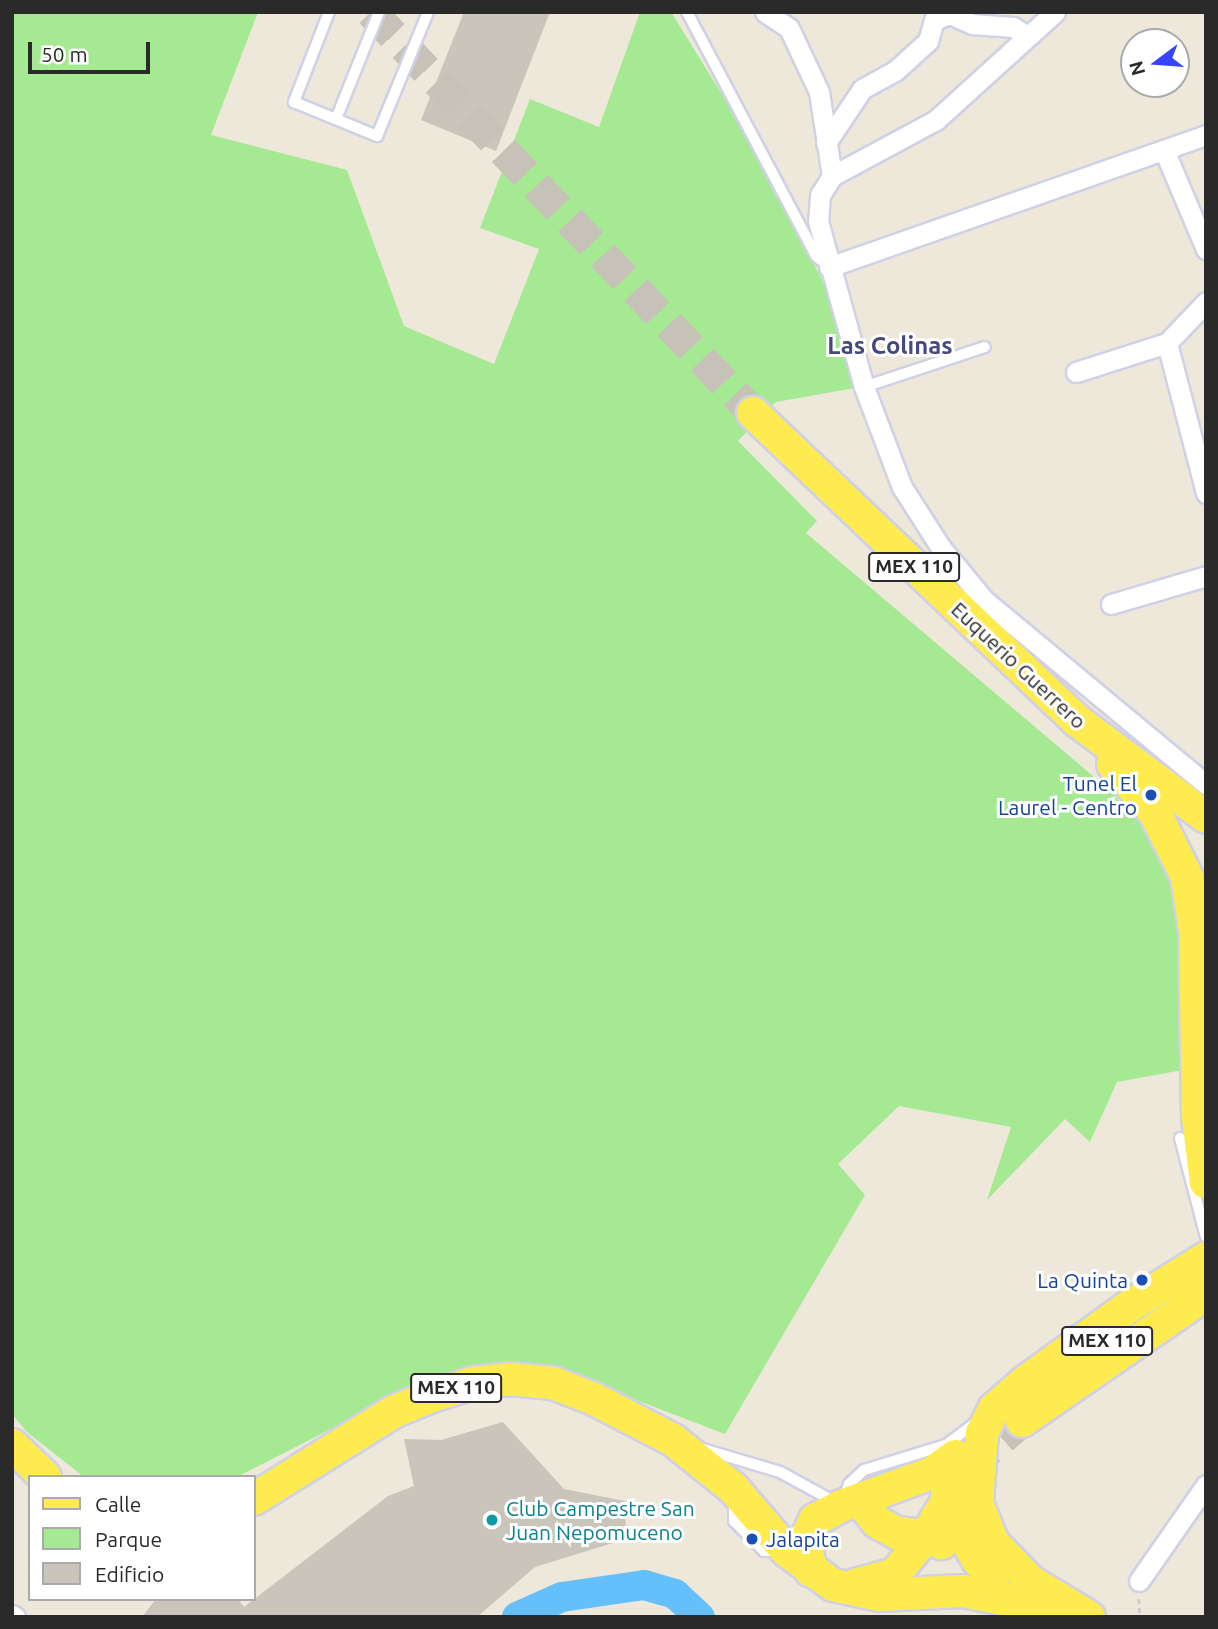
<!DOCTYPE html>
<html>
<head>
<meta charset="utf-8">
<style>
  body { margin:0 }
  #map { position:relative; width:1218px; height:1629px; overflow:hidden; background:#eee8db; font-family:Ubuntu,sans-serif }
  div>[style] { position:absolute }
  .green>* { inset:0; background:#a5ea92 }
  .river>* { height:30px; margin:-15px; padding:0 15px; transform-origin:15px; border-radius:15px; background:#64bffa }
  .building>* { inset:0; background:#c9c5bb }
  .primary-tunnel>* { height:32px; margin-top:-16px; transform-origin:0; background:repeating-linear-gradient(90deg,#c7c2b8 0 32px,transparent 0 48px) }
  .path>* { height:2.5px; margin-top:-1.25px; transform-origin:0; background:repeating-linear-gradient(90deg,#ccc 0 5px,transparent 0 8.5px) }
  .roads { filter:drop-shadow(2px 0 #d0d1e5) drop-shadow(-2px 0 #d0d1e5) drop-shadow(0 2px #d0d1e5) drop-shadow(0 -2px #d0d1e5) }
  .service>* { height:10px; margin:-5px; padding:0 5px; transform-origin:5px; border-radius:5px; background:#fff }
  .minor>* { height:19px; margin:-9.5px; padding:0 9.5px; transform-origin:9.5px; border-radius:9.5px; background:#fff }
  .primary>* { height:32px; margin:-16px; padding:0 16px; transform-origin:16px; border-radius:16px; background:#feeb50 }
  .dots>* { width:19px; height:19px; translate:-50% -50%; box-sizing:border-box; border:4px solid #fff; border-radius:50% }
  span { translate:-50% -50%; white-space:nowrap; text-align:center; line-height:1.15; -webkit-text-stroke:6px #fff; paint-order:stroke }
  .shield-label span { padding:2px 5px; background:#fff; border:2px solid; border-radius:5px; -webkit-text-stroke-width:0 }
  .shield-label { font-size:19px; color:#2a2a2a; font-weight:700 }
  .street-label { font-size:21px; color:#2a2a2a }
  .transit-label { font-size:21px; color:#164399 }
  .right { translate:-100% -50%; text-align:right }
  .left { translate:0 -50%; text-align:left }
  .culture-label { font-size:21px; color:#0d838f }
  .quarter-label { font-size:24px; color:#464980; font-weight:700 }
  .frame { position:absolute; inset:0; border:14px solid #2a2a2a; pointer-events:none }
  .legend { position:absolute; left:28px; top:1475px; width:228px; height:126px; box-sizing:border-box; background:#fff; border:2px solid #aaa; margin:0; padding:9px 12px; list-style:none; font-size:21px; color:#2a2a2a }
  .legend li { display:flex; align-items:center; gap:14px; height:35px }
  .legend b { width:35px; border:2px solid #aaa }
  .north { position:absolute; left:1120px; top:28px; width:70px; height:70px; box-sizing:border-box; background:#fff; border:2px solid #aaa; border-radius:50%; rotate:254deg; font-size:19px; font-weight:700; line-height:28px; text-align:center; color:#2a2a2a }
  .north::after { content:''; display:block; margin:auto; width:24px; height:32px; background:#3743ff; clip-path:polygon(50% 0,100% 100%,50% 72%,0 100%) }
  .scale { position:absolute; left:28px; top:42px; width:122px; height:32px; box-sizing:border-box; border:4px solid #2a2a2a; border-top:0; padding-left:9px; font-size:21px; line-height:24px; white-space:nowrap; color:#2a2a2a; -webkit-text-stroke:5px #fff; paint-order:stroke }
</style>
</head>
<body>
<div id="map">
  <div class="green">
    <i style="clip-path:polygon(12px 12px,258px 12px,211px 135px,347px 170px,404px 326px,494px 364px,539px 249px,480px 228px,530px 99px,599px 127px,640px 12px,671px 12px,741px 125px,828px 291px,855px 388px,776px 402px,738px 441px,817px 521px,806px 533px,1106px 787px,1149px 832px,1165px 861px,1183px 914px,1183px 1070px,1117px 1082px,1090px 1142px,1065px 1119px,987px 1200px,1011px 1127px,899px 1106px,838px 1164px,865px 1195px,725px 1434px,550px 1367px,519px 1363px,490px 1366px,386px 1401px,237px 1477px,84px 1477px,27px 1432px,12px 1414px)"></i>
  </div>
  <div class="river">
    <i style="left:517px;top:1617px;width:49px;rotate:-24deg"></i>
    <i style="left:562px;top:1597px;width:83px;rotate:-8.3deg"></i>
    <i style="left:644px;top:1585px;width:32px;rotate:16deg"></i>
    <i style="left:675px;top:1594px;width:34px;rotate:43deg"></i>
  </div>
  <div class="building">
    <i style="clip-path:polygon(464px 12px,550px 12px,496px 151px,421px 120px)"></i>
    <i style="clip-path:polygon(503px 1422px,564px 1489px,625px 1501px,626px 1539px,535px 1567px,477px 1617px,142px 1617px,156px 1599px,238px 1599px,244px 1607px,388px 1496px,414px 1486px,404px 1439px,441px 1440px)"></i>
  </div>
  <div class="primary-tunnel">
    <i style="left:371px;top:12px;width:554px;rotate:46.39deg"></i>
    <i style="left:966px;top:1470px;width:74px;rotate:-41.2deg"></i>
  </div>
  <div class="path">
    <i style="left:1139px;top:1599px;width:18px;rotate:87deg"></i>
  </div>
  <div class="roads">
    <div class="service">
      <i style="left:329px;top:12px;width:97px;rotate:111.3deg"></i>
      <i style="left:294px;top:102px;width:90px;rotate:22.3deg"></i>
      <i style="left:377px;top:136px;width:134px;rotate:-67.6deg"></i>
      <i style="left:687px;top:12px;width:276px;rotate:62.1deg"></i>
      <i style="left:816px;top:256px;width:16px;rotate:40deg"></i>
      <i style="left:336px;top:119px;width:115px;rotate:-68.1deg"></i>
      <i style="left:864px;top:387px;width:127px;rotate:-18.3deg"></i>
      <i style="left:1180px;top:1138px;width:102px;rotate:75.3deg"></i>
      <i style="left:703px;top:1449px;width:80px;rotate:16.6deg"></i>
      <i style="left:780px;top:1472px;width:63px;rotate:28.6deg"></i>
      <i style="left:844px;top:1498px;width:15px;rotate:-70deg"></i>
      <i style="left:849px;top:1484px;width:21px;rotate:-43deg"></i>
      <i style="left:864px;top:1470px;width:86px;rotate:-17deg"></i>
      <i style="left:946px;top:1445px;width:38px;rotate:-37deg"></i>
      <i style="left:734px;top:1503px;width:18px;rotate:90deg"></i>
      <i style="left:734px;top:1521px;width:42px;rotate:45deg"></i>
      <i style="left:764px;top:1551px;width:12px"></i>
    </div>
    <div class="minor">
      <i style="left:765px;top:12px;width:29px;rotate:34deg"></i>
      <i style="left:789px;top:28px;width:71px;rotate:64.9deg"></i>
      <i style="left:819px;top:92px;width:85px;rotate:81.2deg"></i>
      <i style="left:1055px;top:12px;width:161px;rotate:137.8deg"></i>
      <i style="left:936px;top:120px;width:118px;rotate:151.7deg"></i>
      <i style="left:832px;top:176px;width:22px;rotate:122deg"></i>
      <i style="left:820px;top:195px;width:26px;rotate:94deg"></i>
      <i style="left:818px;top:221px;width:172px;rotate:74.5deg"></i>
      <i style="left:864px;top:387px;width:107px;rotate:69.2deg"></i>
      <i style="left:902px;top:487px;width:72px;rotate:57.4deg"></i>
      <i style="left:941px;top:548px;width:67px;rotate:50.4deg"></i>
      <i style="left:984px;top:600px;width:288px;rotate:39.7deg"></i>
      <i style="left:826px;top:143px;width:65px;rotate:-56.3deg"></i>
      <i style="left:862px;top:89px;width:38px;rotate:-29deg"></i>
      <i style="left:895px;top:71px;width:45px;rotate:-42.3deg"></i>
      <i style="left:928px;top:41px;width:22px;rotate:-74deg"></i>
      <i style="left:934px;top:20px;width:17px;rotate:-21deg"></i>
      <i style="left:950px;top:14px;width:24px;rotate:24deg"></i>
      <i style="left:972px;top:24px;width:41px;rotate:4.2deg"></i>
      <i style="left:1013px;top:27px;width:15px;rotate:32deg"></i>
      <i style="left:1164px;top:150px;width:108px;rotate:67deg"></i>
      <i style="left:829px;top:267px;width:399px;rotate:-19.3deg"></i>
      <i style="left:1206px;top:302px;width:57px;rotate:133.6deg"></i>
      <i style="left:1167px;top:343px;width:155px;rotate:75.4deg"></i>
      <i style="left:1076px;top:372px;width:96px;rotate:-17.7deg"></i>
      <i style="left:1111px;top:604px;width:99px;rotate:-16.4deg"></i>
      <i style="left:1139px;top:1581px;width:117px;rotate:-55.1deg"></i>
      <i style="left:12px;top:1615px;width:4px;rotate:34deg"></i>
    </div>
    <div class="primary">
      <i style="left:753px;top:413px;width:446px;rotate:43.5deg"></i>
      <i style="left:1076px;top:720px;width:162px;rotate:36.7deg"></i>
      <i style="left:1113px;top:764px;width:65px;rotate:49.4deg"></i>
      <i style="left:1155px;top:813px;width:72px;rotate:63.4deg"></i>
      <i style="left:1187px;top:877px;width:55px;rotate:81.6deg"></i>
      <i style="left:1195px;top:931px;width:187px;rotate:89.1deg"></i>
      <i style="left:1198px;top:1118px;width:65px;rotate:83deg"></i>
      <i style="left:1022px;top:1421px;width:224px;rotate:-34.6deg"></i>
      <i style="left:12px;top:1445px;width:46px;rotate:44.1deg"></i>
      <i style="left:947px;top:1495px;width:39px;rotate:69deg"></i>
      <i style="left:961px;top:1531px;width:34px;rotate:60deg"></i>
      <i style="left:978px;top:1560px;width:21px;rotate:43deg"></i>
      <i style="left:254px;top:1499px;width:164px;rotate:-32deg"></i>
      <i style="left:393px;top:1412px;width:42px;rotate:-22.3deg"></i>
      <i style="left:432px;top:1396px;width:43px;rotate:-17.6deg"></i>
      <i style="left:473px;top:1383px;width:36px;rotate:-6deg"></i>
      <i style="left:509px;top:1379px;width:44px;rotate:5.2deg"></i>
      <i style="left:553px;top:1383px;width:44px;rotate:21.3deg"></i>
      <i style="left:594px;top:1399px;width:89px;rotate:27.4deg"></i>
      <i style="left:673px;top:1440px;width:77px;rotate:38.7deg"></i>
      <i style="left:733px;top:1488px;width:83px;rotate:49.4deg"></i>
      <i style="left:787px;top:1551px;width:57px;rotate:36.5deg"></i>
      <i style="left:833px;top:1585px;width:48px;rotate:12deg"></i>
      <i style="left:880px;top:1595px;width:83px;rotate:-2.8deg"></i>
      <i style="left:963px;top:1591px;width:51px;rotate:11.3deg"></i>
      <i style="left:1013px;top:1601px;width:40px;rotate:23.4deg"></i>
      <i style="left:860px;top:1500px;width:28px;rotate:52deg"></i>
      <i style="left:877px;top:1522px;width:23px;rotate:29deg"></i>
      <i style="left:897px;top:1533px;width:29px;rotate:6deg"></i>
      <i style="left:926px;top:1536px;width:17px;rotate:25deg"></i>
      <i style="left:811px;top:1571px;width:31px;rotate:-101deg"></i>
      <i style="left:805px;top:1541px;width:23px;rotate:-65deg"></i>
      <i style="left:815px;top:1520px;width:30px;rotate:-28deg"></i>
      <i style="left:841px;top:1506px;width:97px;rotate:-19.9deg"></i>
      <i style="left:932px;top:1473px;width:29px;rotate:-36deg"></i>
      <i style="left:855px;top:1585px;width:41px;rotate:-15.4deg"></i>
      <i style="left:895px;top:1574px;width:49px;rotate:-50.8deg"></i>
      <i style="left:926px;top:1536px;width:76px;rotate:-59deg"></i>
      <i style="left:1089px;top:1617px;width:69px;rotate:-148.6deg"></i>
      <i style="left:1030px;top:1581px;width:53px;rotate:-134.2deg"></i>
      <i style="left:993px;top:1543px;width:43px;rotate:-111.8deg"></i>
      <i style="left:977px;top:1503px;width:70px;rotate:-85.9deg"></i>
      <i style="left:982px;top:1433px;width:27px;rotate:-63deg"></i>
      <i style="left:994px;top:1409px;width:41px;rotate:-41.1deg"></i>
      <i style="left:1025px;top:1382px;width:131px;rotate:-36deg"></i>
      <i style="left:1131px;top:1305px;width:89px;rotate:-32.1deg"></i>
    </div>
  </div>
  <div class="dots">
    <i style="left:1151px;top:795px;background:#1a4fb4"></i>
    <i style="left:1142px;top:1280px;background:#1a4fb4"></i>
    <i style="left:492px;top:1520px;background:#0f9aa8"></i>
    <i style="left:752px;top:1539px;background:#1a4fb4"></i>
  </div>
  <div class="shield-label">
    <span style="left:914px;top:567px">MEX 110</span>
    <span style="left:1107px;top:1341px">MEX 110</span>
    <span style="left:456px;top:1388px">MEX 110</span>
  </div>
  <div class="street-label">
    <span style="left:1019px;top:665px;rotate:43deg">Euquerio Guerrero</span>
  </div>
  <div class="transit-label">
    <span class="right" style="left:1137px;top:795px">Tunel El<br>Laurel - Centro</span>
    <span class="right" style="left:1128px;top:1280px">La Quinta</span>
    <span class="left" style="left:766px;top:1539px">Jalapita</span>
  </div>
  <div class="culture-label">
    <span class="left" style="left:506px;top:1520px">Club Campestre San<br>Juan Nepomuceno</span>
  </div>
  <div class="quarter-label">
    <span style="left:890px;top:346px">Las Colinas</span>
  </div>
  <div class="frame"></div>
  <ul class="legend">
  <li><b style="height:9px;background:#feeb50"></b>Calle</li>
  <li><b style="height:19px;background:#a5ea92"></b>Parque</li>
  <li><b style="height:19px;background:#c9c5bb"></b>Edificio</li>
  </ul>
  <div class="north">N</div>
  <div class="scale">50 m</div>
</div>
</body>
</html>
